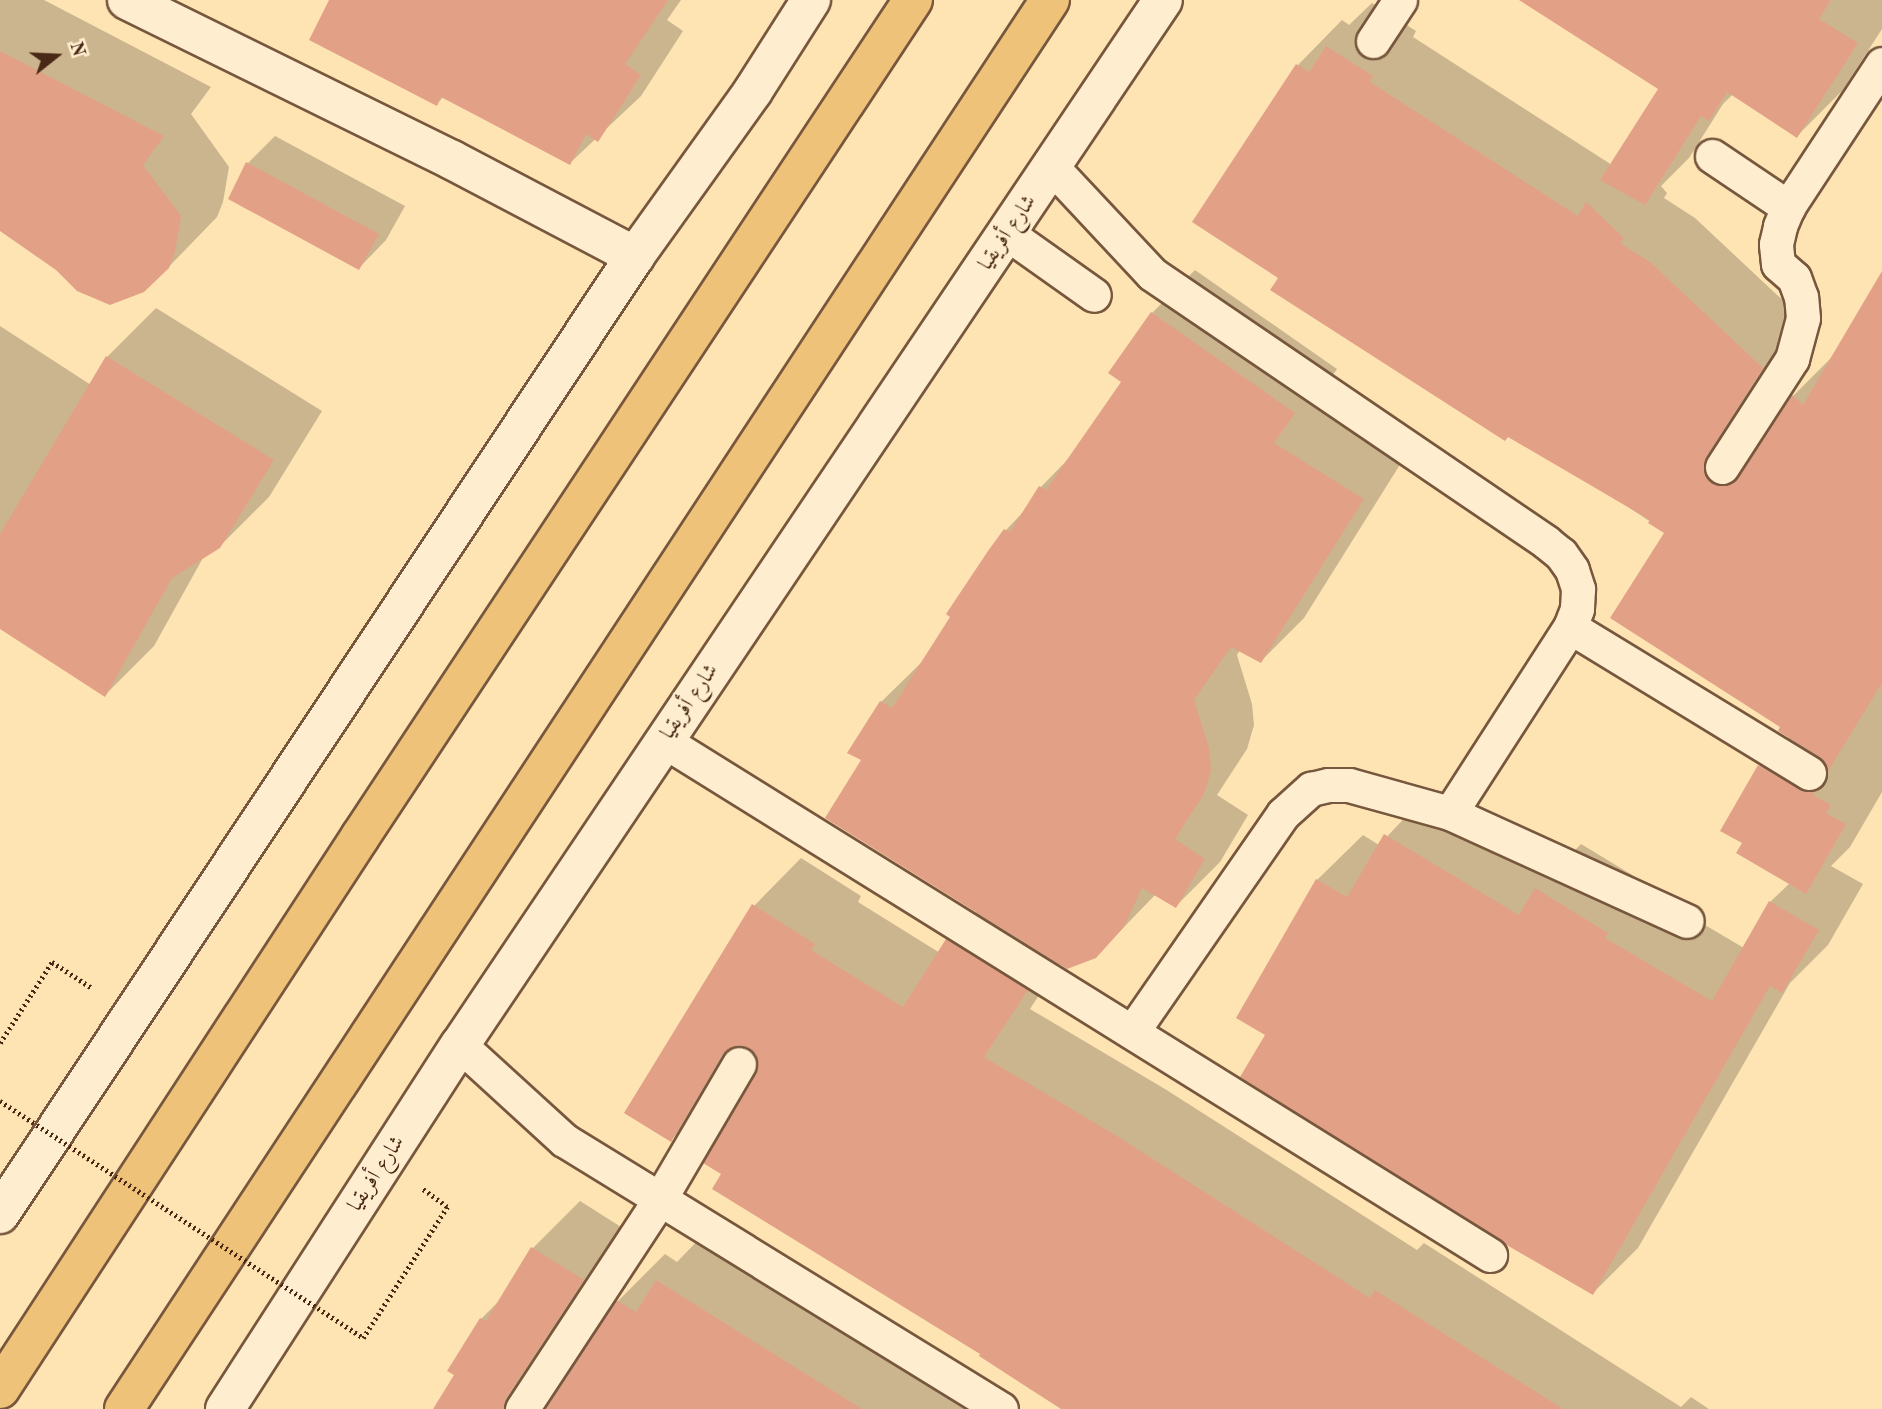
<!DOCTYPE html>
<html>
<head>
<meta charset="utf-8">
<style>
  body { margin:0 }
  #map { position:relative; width:1882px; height:1409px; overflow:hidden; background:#fee3b3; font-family:"Old Standard TT",Amiri,serif }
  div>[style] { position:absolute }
  .shadow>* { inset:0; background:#0003 }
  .building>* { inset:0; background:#e2a187 }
  .path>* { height:4.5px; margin-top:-2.25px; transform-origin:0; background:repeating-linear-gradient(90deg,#4a2816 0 2px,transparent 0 5.5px) }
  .roads { filter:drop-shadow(2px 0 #77573d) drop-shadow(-2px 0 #77573d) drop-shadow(0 2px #77573d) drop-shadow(0 -2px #77573d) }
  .lane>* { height:33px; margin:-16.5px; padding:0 16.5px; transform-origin:16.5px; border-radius:16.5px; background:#feedce }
  .secondary>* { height:38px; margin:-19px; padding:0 19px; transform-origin:19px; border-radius:19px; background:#feedce }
  .highway>* { height:38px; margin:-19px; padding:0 19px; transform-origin:19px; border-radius:19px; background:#efc27a }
  .path-bridge>* { height:4.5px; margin-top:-2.25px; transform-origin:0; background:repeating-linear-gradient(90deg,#4a2816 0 2px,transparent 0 5.5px) }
  span { translate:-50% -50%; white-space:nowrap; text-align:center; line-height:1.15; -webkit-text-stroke:5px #feedce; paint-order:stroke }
  .street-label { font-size:21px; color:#4a2816 }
  .north { position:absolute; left:21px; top:21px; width:70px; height:70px; -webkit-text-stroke:5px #feedce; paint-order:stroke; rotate:72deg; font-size:19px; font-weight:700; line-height:28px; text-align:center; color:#4a2816 }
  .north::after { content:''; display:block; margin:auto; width:24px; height:32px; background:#4a2816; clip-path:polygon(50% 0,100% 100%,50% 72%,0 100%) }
</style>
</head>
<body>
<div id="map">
  <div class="shadow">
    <i style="clip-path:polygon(0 0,44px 0,211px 87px,191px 114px,229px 167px,223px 202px,217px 217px,156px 280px,57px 268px,0 229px)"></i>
    <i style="clip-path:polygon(331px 0,681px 0,667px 20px,683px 31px,641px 96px,570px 163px,444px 96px,437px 104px)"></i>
    <i style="clip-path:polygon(1522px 0,1882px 0,1882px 29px,1842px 91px,1797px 136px,1733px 94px,1723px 104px,1689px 158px,1661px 186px,1667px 193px,1664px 198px,1695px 218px,1807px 323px,1757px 439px,1764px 441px,1793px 396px,1835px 354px,1882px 274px,1882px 792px,1850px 847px,1831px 866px,1863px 884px,1828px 945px,1790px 983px,1638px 1248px,1593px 1293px,1267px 1034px,1317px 880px,1363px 835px,1379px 845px,1431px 790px,1559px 867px,1581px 844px,1652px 887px,1649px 892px,1744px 948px,1770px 902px,1790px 883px,1744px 843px,1723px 830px,1760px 766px,1789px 737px,1666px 532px,1195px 222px,1298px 65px,1342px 20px,1349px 25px,1372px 3px,1416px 31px,1413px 37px,1612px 165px,1660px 88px)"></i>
    <i style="clip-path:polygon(275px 136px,405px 206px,386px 240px,359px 268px,248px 163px)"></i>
    <i style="clip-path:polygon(1195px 270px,1337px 369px,1316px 399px,1406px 455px,1304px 618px,1261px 661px,1240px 650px,1237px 655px,1252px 704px,1254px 725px,1247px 749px,1217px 795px,1248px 815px,1220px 862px,1176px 906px,1156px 894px,1095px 957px,1060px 963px,1030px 1009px,1165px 1089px,1417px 1250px,1424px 1243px,1681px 1407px,1691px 1397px,1709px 1409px,1065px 1409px,724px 1174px,758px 1074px,758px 1054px,746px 1045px,718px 1093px,671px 1140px,754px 906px,801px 858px,861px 896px,858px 902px,940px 953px,977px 911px,863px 760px,881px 702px,925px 659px,1006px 530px,1027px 508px,1041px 487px,1071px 456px,1123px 382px,1152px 313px)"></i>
    <i style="clip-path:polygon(156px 308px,322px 411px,269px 497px,219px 547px,204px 556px,154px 646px,105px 695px,0 627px,0 326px,91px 385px,107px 357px)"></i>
    <i style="clip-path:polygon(580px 1201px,629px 1232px,559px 1379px,565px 1381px,618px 1301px,665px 1254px,677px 1262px,704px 1234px,982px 1409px,435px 1409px,456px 1374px,481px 1319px,503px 1297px,533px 1248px)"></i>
  </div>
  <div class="building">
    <i style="clip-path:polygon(329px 0,668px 0,625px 64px,641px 75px,598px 142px,586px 134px,570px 165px,441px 97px,437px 106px,309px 40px)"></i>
    <i style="clip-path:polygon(1519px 0,1831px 0,1819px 19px,1858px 43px,1797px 138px,1727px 92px,1709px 121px,1701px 116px,1645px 205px,1600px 180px,1658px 89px)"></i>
    <i style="clip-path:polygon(1326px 46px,1373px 76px,1370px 82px,1578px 216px,1586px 202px,1624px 238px,1620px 243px,1650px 262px,1763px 368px,1706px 457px,1705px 475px,1712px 483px,1722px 486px,1738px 478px,1792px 395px,1803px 405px,1882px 271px,1882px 683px,1828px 771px,1820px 757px,1778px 731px,1780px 727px,1610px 618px,1664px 533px,1648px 523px,1650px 520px,1508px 437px,1505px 441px,1270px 290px,1278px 278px,1192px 222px,1296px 64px,1309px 72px)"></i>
    <i style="clip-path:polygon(0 51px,164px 136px,143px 165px,181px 216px,175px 252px,169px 268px,144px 292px,110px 305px,77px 291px,56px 270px,0 231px)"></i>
    <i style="clip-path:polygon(246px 162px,379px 234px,359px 270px,228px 199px)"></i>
    <i style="clip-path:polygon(1151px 312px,1295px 413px,1274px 443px,1364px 499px,1261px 663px,1231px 647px,1194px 700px,1209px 748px,1211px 770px,1204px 794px,1175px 839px,1205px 859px,1176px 908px,1142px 888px,1124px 927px,1096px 958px,1067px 969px,825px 818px,861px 760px,847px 753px,880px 701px,892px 708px,950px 617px,946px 614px,988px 551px,1004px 529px,1010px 532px,1039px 486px,1046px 490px,1121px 382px,1108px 373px)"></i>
    <i style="clip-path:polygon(106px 356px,274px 460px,220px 548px,172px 578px,105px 697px,0 629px,0 534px)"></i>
    <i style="clip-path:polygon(1758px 765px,1799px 789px,1816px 791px,1813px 795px,1831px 805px,1826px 813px,1846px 824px,1806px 894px,1736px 853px,1742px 843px,1720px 831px)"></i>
    <i style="clip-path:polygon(1384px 834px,1519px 915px,1535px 888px,1608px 933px,1605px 938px,1712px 1001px,1769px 901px,1819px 930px,1782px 993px,1770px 986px,1593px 1295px,1505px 1244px,1240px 1077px,1265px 1035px,1236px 1018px,1316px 879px,1347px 897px)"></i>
    <i style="clip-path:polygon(752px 904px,815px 944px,811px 950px,903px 1007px,946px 939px,1028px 990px,984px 1057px,1117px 1136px,1370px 1298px,1375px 1290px,1563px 1409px,1061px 1409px,979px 1356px,980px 1354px,712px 1189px,721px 1174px,703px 1163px,756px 1073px,756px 1055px,749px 1048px,738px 1045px,723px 1054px,671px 1142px,624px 1113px)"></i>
    <i style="clip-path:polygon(531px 1247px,584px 1280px,506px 1398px,503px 1409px,433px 1409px,454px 1375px,447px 1371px,480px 1318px,486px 1321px)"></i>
    <i style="clip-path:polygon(656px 1280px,862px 1409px,545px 1409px,616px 1300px,636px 1312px)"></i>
  </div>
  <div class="path">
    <i style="left:0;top:1043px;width:96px;rotate:-57.3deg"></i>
    <i style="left:52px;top:962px;width:48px;rotate:33deg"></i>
    <i style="left:363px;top:1338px;width:156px;rotate:-57.3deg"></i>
    <i style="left:447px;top:1207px;width:31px;rotate:-144deg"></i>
  </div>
  <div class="roads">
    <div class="lane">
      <i style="left:1373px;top:41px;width:49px;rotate:-56.6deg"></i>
      <i style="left:1712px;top:156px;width:92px;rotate:33.9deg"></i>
      <i style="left:1052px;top:167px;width:146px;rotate:46.9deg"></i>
      <i style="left:1152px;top:274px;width:477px;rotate:34.2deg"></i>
      <i style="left:1546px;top:542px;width:19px;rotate:39deg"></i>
      <i style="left:1561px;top:554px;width:19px;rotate:55deg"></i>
      <i style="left:1572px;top:570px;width:20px;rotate:72deg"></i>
      <i style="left:1578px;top:589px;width:20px;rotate:93deg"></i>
      <i style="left:1577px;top:609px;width:19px;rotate:111deg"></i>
      <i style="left:1570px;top:627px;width:221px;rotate:122.8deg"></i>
      <i style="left:1008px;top:234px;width:105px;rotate:35.3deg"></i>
      <i style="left:1722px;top:467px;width:129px;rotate:-57.1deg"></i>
      <i style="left:1792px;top:359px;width:42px;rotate:-75deg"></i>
      <i style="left:1803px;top:318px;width:21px;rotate:-95deg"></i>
      <i style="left:1801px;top:297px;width:20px;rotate:-110deg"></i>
      <i style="left:1794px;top:278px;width:21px;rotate:-139deg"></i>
      <i style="left:1778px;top:264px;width:20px;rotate:-96deg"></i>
      <i style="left:1776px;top:244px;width:18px;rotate:-77deg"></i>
      <i style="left:1780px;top:226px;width:21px;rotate:-67deg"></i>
      <i style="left:1788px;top:207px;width:171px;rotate:-56.7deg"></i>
      <i style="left:1570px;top:627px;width:280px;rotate:31.4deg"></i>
      <i style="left:664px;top:741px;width:973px;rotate:31.89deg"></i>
      <i style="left:1132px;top:1032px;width:265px;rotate:-55.3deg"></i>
      <i style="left:1283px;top:814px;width:38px;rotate:-42deg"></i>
      <i style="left:1311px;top:789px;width:18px;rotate:-13deg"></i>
      <i style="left:1329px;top:785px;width:20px"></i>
      <i style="left:1349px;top:785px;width:105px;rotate:15.5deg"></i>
      <i style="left:1450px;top:813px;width:260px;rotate:24.5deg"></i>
      <i style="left:460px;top:1045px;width:141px;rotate:42.4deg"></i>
      <i style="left:564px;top:1140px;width:513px;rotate:31.61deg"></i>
      <i style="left:522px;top:1409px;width:254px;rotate:-56.7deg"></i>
      <i style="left:661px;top:1197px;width:154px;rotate:-59.6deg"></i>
    </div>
    <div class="secondary">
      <i style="left:127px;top:0;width:362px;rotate:26.2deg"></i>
      <i style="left:452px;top:160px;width:207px;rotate:27.7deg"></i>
      <i style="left:0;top:1214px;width:1149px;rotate:-56.46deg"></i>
      <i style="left:635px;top:256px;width:203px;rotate:-54.4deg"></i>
      <i style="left:753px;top:91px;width:108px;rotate:-57.5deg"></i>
      <i style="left:225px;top:1409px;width:433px;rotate:-57.2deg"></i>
      <i style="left:460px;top:1045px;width:1259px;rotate:-56.07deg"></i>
    </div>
    <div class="highway">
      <i style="left:0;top:1389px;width:659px;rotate:-56.89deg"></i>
      <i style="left:360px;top:837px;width:1003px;rotate:-56.55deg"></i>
      <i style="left:124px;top:1409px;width:1686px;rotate:-56.69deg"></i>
    </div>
  </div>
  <div class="path-bridge">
    <i style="left:0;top:1101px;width:434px;rotate:33.1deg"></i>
  </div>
  <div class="street-label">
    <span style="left:1008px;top:233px;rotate:-56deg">شارع أفريقيا</span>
    <span style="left:690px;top:702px;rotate:-56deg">شارع أفريقيا</span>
    <span style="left:377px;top:1174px;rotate:-57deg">شارع أفريقيا</span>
  </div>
  <div class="north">N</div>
</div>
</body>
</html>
